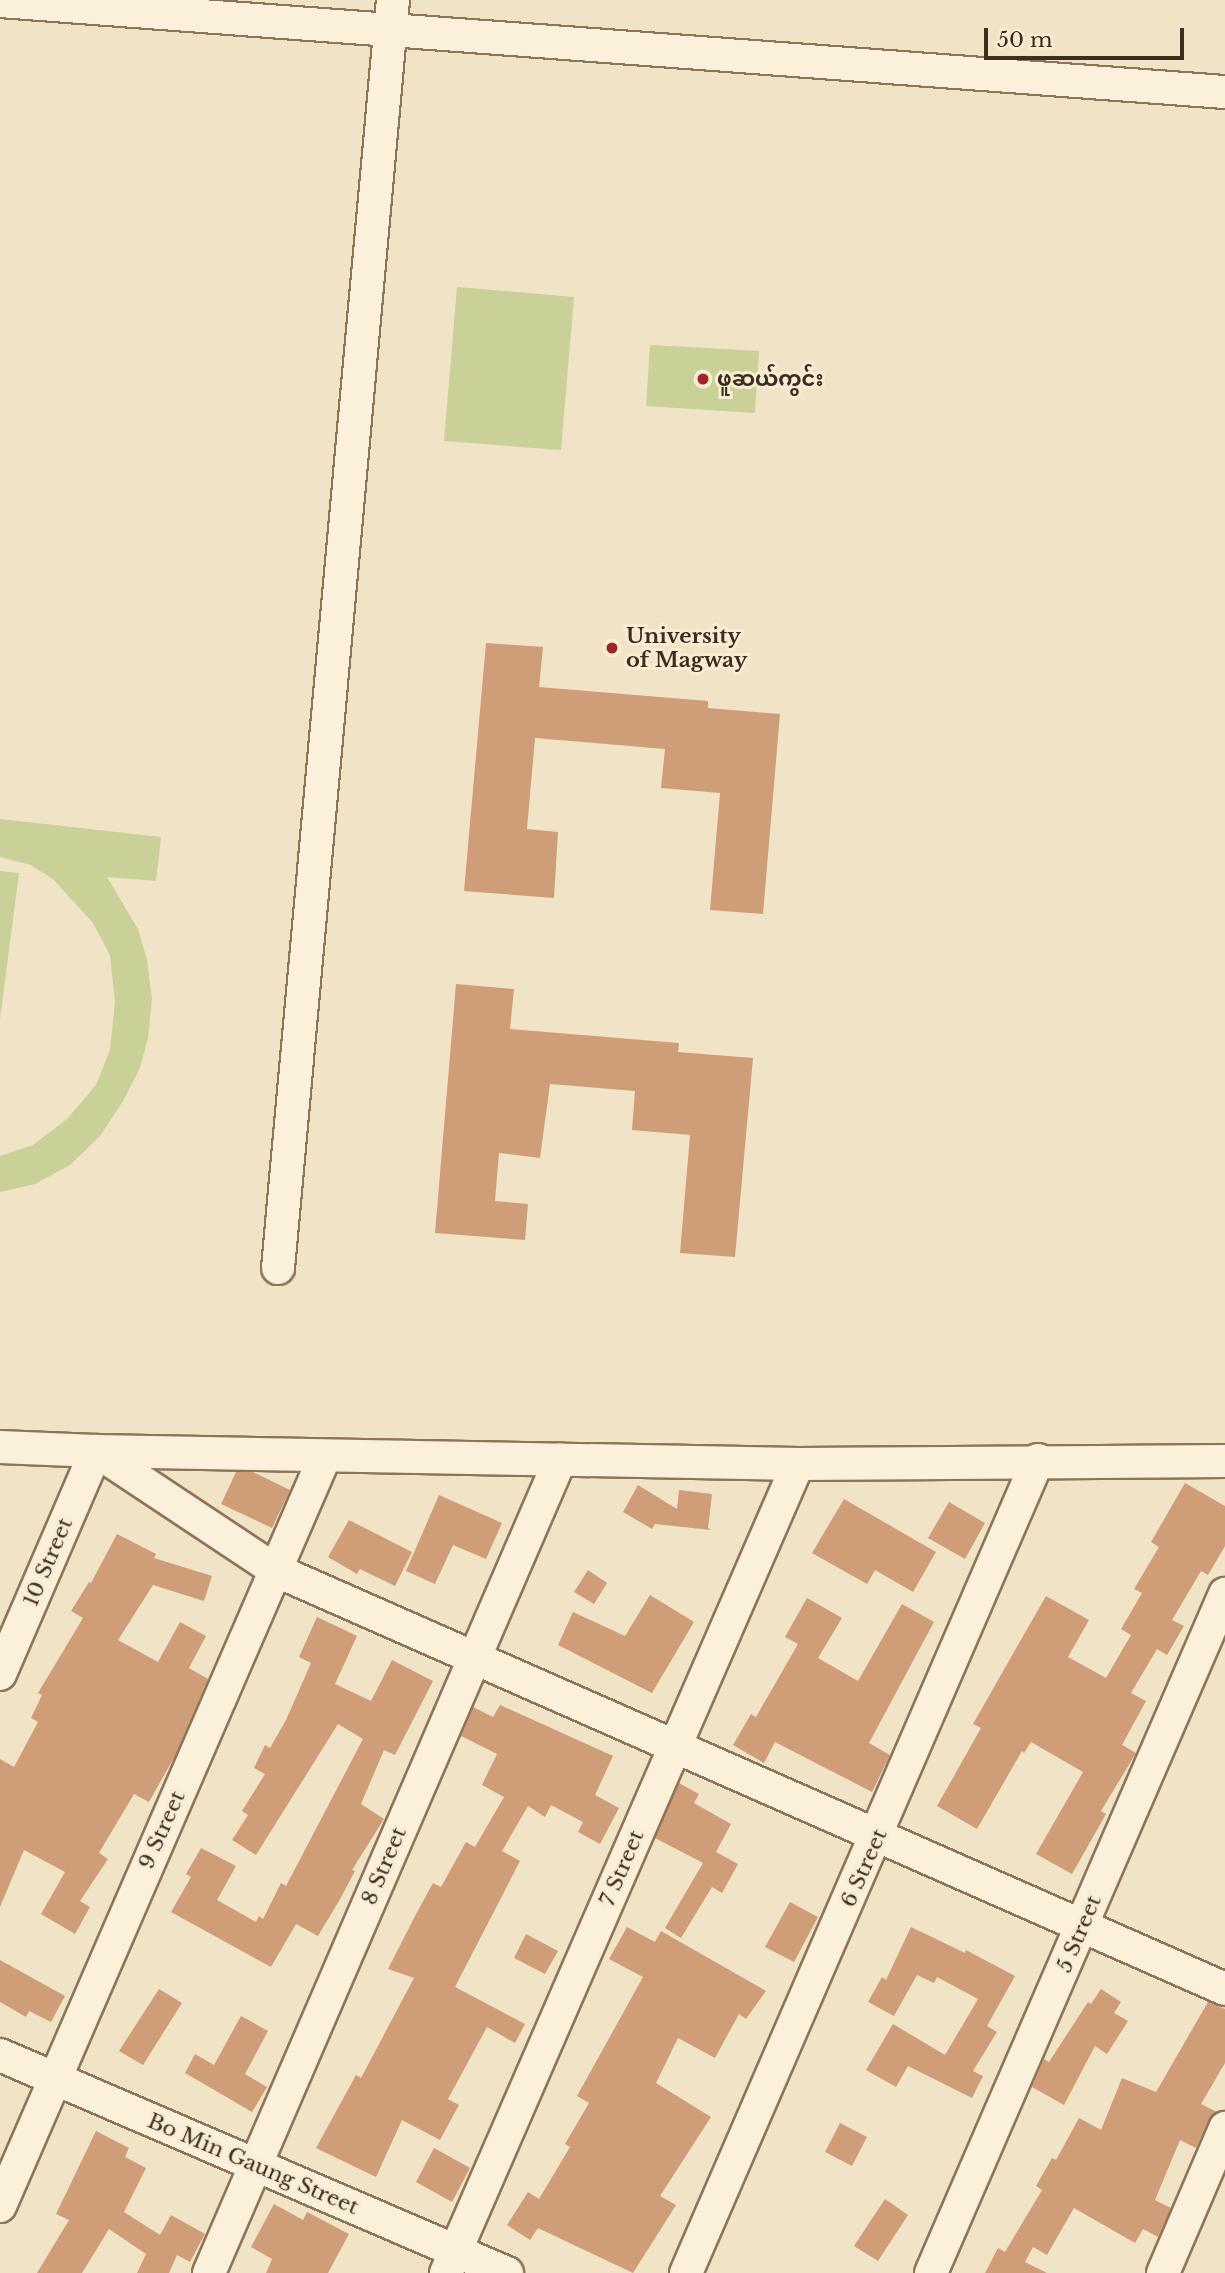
<!DOCTYPE html>
<html>
<head>
<meta charset="utf-8">
<style>
  body { margin:0 }
  #map { position:relative; width:1225px; height:2273px; overflow:hidden; background:#f1e3c5; font-family:"Libre Baskerville","Noto Sans Myanmar",serif }
  div>[style] { position:absolute }
  .green>* { inset:0; background:#c9d098 }
  .building>* { inset:0; background:#d09d79 }
  .roads { filter:drop-shadow(2px 0 #8d755a) drop-shadow(-2px 0 #8d755a) drop-shadow(0 2px #8d755a) drop-shadow(0 -2px #8d755a) }
  .minor>* { height:32px; margin:-16px; padding:0 16px; transform-origin:16px; border-radius:16px; background:#fbf0d9 }
  .dots>* { width:19px; height:19px; translate:-50% -50%; box-sizing:border-box; border:4px solid #f7edd5; border-radius:50% }
  span { translate:-50% -50%; white-space:nowrap; text-align:center; line-height:1.15; -webkit-text-stroke:6px #f7edd5; paint-order:stroke }
  .poi-label { font-size:21px; color:#3c2d1e; font-weight:700 }
  .left { translate:0 -50%; text-align:left }
  .street-label { font-size:21px; color:#3c2d1e }
  .scale { position:absolute; left:984px; top:28px; width:200px; height:32px; box-sizing:border-box; border:4px solid #3c2d1e; border-top:0; padding-left:9px; font-size:21px; line-height:24px; white-space:nowrap; color:#3c2d1e; -webkit-text-stroke:5px #f7edd5; paint-order:stroke }
</style>
</head>
<body>
<div id="map">
  <div class="green">
    <i style="clip-path:polygon(457px 287px,574px 297px,561px 450px,444px 441px)"></i>
    <i style="clip-path:polygon(650px 345px,759px 351px,755px 413px,646px 406px)"></i>
    <i style="clip-path:polygon(0 819px,161px 837px,156px 881px,107px 877px,138px 929px,147px 960px,152px 999px,148px 1038px,140px 1068px,123px 1101px,100px 1136px,70px 1165px,35px 1184px,0 1192px,0 1156px,33px 1145px,67px 1119px,96px 1085px,110px 1050px,115px 1002px,110px 955px,93px 923px,53px 879px,31px 865px,0 857px)"></i>
    <i style="clip-path:polygon(0 871px,19px 873px,0 1019px)"></i>
  </div>
  <div class="building">
    <i style="clip-path:polygon(486px 643px,543px 647px,539px 687px,708px 701px,708px 708px,780px 714px,763px 914px,710px 910px,720px 793px,661px 788px,665px 749px,535px 738px,527px 829px,558px 832px,554px 898px,464px 891px)"></i>
    <i style="clip-path:polygon(456px 984px,514px 989px,510px 1029px,679px 1043px,678px 1052px,753px 1058px,735px 1257px,680px 1253px,690px 1135px,632px 1130px,635px 1091px,550px 1084px,540px 1158px,499px 1153px,495px 1201px,528px 1204px,525px 1240px,435px 1233px)"></i>
    <i style="clip-path:polygon(236px 1472px,253px 1472px,290px 1490px,272px 1528px,221px 1504px)"></i>
    <i style="clip-path:polygon(1185px 1483px,1225px 1506px,1225px 1546px,1208px 1575px,1201px 1571px,1172px 1620px,1184px 1626px,1167px 1655px,1157px 1649px,1131px 1693px,1146px 1701px,1122px 1745px,1136px 1753px,1101px 1811px,1106px 1814px,1072px 1874px,1036px 1854px,1083px 1772px,1031px 1742px,1024px 1753px,1022px 1751px,977px 1829px,937px 1806px,981px 1728px,973px 1724px,1046px 1596px,1089px 1620px,1068px 1657px,1106px 1678px,1131px 1635px,1121px 1629px,1142px 1593px,1134px 1589px,1159px 1547px,1151px 1542px)"></i>
    <i style="clip-path:polygon(638px 1485px,677px 1509px,679px 1490px,712px 1494px,708px 1528px,711px 1530px,655px 1524px,652px 1529px,623px 1512px)"></i>
    <i style="clip-path:polygon(439px 1495px,502px 1523px,486px 1559px,453px 1545px,435px 1584px,406px 1571px)"></i>
    <i style="clip-path:polygon(844px 1499px,936px 1552px,913px 1592px,875px 1570px,867px 1584px,812px 1553px)"></i>
    <i style="clip-path:polygon(949px 1502px,985px 1523px,965px 1559px,928px 1538px)"></i>
    <i style="clip-path:polygon(349px 1520px,412px 1552px,395px 1586px,360px 1569px,357px 1574px,328px 1557px)"></i>
    <i style="clip-path:polygon(117px 1534px,156px 1554px,154px 1558px,212px 1576px,204px 1601px,153px 1585px,118px 1640px,158px 1662px,180px 1622px,206px 1636px,189px 1668px,208px 1679px,176px 1754px,149px 1802px,134px 1794px,99px 1853px,108px 1859px,80px 1901px,90px 1907px,75px 1934px,41px 1914px,65px 1872px,24px 1850px,0 1907px,0 1759px,14px 1767px,38px 1722px,31px 1718px,42px 1695px,38px 1693px,83px 1618px,71px 1611px,89px 1582px,91px 1583px)"></i>
    <i style="clip-path:polygon(588px 1570px,607px 1583px,594px 1604px,574px 1592px)"></i>
    <i style="clip-path:polygon(650px 1595px,694px 1622px,652px 1693px,558px 1645px,573px 1612px,625px 1636px)"></i>
    <i style="clip-path:polygon(807px 1598px,842px 1618px,818px 1658px,858px 1681px,902px 1604px,934px 1622px,869px 1743px,890px 1755px,872px 1792px,775px 1742px,764px 1763px,733px 1745px,751px 1714px,756px 1717px,798px 1644px,785px 1637px)"></i>
    <i style="clip-path:polygon(317px 1617px,357px 1636px,335px 1684px,371px 1701px,392px 1660px,433px 1681px,395px 1755px,384px 1750px,361px 1804px,384px 1819px,352px 1870px,355px 1871px,339px 1901px,318px 1936px,296px 1924px,271px 1967px,171px 1912px,191px 1877px,186px 1874px,201px 1848px,236px 1866px,217px 1900px,256px 1922px,259px 1916px,263px 1919px,281px 1883px,286px 1886px,363px 1739px,338px 1724px,256px 1855px,232px 1840px,248px 1815px,242px 1811px,265px 1774px,254px 1768px,265px 1745px,270px 1748px,286px 1720px,311px 1663px,299px 1657px)"></i>
    <i style="clip-path:polygon(500px 1705px,613px 1756px,595px 1795px,619px 1808px,600px 1844px,578px 1832px,583px 1822px,551px 1805px,545px 1817px,528px 1806px,502px 1851px,520px 1861px,455px 1987px,525px 2024px,515px 2043px,487px 2027px,448px 2099px,459px 2105px,440px 2140px,402px 2120px,376px 2177px,316px 2148px,356px 2075px,361px 2078px,414px 1978px,388px 1969px,415px 1916px,433px 1883px,441px 1887px,466px 1842px,475px 1847px,504px 1797px,482px 1785px,497px 1754px,461px 1736px,473px 1707px,493px 1717px)"></i>
    <i style="clip-path:polygon(679px 1783px,699px 1794px,694px 1803px,731px 1824px,716px 1852px,738px 1864px,722px 1893px,712px 1887px,681px 1938px,665px 1928px,703px 1863px,655px 1838px)"></i>
    <i style="clip-path:polygon(790px 1902px,818px 1917px,794px 1962px,765px 1947px)"></i>
    <i style="clip-path:polygon(627px 1927px,655px 1942px,661px 1931px,766px 1991px,746px 2019px,739px 2014px,715px 2058px,678px 2038px,656px 2083px,711px 2117px,660px 2196px,676px 2205px,633px 2273px,538px 2228px,530px 2240px,507px 2225px,528px 2192px,539px 2199px,570px 2147px,565px 2144px,589px 2103px,577px 2096px,643px 1977px,609px 1959px)"></i>
    <i style="clip-path:polygon(911px 1927px,965px 1953px,966px 1950px,1015px 1976px,987px 2026px,997px 2032px,973px 2071px,983px 2076px,972px 2098px,908px 2066px,896px 2087px,866px 2070px,893px 2024px,945px 2055px,978px 1999px,937px 1977px,934px 1983px,917px 1975px,894px 2016px,868px 2002px,882px 1977px,886px 1980px)"></i>
    <i style="clip-path:polygon(526px 1934px,558px 1951px,545px 1974px,514px 1958px)"></i>
    <i style="clip-path:polygon(0 1960px,65px 1996px,51px 2022px,29px 2011px,26px 2017px,0 2002px)"></i>
    <i style="clip-path:polygon(159px 1989px,182px 2003px,143px 2065px,119px 2051px)"></i>
    <i style="clip-path:polygon(1101px 1989px,1121px 2002px,1114px 2013px,1128px 2021px,1107px 2054px,1095px 2046px,1064px 2105px,1032px 2087px,1044px 2059px,1049px 2062px,1088px 2002px,1091px 2004px)"></i>
    <i style="clip-path:polygon(1208px 2002px,1225px 2009px,1225px 2063px,1201px 2104px,1217px 2112px,1208px 2121px,1196px 2148px,1180px 2140px,1155px 2200px,1171px 2208px,1158px 2237px,1143px 2229px,1135px 2243px,1074px 2208px,1047px 2255px,1033px 2247px,1025px 2262px,1047px 2273px,985px 2273px,998px 2248px,1005px 2252px,1042px 2190px,1036px 2186px,1052px 2158px,1056px 2160px,1079px 2118px,1101px 2130px,1122px 2078px,1156px 2092px)"></i>
    <i style="clip-path:polygon(241px 2016px,268px 2031px,245px 2074px,267px 2087px,252px 2112px,185px 2073px,195px 2054px,214px 2065px)"></i>
    <i style="clip-path:polygon(840px 2123px,867px 2137px,852px 2166px,825px 2152px)"></i>
    <i style="clip-path:polygon(96px 2131px,129px 2148px,125px 2157px,146px 2168px,124px 2212px,160px 2235px,171px 2215px,205px 2234px,190px 2262px,177px 2255px,169px 2273px,137px 2273px,146px 2254px,109px 2229px,82px 2273px,37px 2273px,69px 2220px,56px 2214px)"></i>
    <i style="clip-path:polygon(434px 2148px,470px 2168px,452px 2202px,416px 2182px)"></i>
    <i style="clip-path:polygon(885px 2199px,908px 2215px,878px 2261px,854px 2246px)"></i>
    <i style="clip-path:polygon(274px 2204px,303px 2220px,307px 2212px,349px 2234px,328px 2273px,266px 2273px,272px 2259px,251px 2247px)"></i>
  </div>
  <div class="roads">
    <div class="minor">
      <i style="left:0;top:1px;width:1228px;rotate:4.25deg"></i>
      <i style="left:278px;top:1268px;width:1273px;rotate:-84.82deg"></i>
      <i style="left:0;top:1447px;width:96px;rotate:2.4deg"></i>
      <i style="left:96px;top:1451px;width:215px;rotate:33.6deg"></i>
      <i style="left:275px;top:1570px;width:1038px;rotate:23.8deg"></i>
      <i style="left:0;top:1674px;width:243px;rotate:-66.7deg"></i>
      <i style="left:96px;top:1451px;width:702px;rotate:1.06deg"></i>
      <i style="left:798px;top:1464px;width:427px;rotate:-0.4deg"></i>
      <i style="left:0;top:2055px;width:552px;rotate:23.27deg"></i>
      <i style="left:0;top:2206px;width:817px;rotate:-66.57deg"></i>
      <i style="left:209px;top:2273px;width:886px;rotate:-66.65deg"></i>
      <i style="left:446px;top:2273px;width:882px;rotate:-66.49deg"></i>
      <i style="left:686px;top:2273px;width:886px;rotate:-66.59deg"></i>
      <i style="left:931px;top:2273px;width:740px;rotate:-66.59deg"></i>
      <i style="left:1163px;top:2273px;width:158px;rotate:-66.8deg"></i>
    </div>
  </div>
  <div class="dots">
    <i style="left:703px;top:379px;background:#9f2628"></i>
    <i style="left:612px;top:648px;background:#9f2628"></i>
  </div>
  <div class="poi-label">
    <span class="left" style="left:717px;top:379px">ဖူဆယ်ကွင်း</span>
    <span class="left" style="left:626px;top:648px">University<br>of Magway</span>
  </div>
  <div class="street-label">
    <span style="left:48px;top:1562px;rotate:-67deg">10 Street</span>
    <span style="left:162px;top:1830px;rotate:-66deg">9 Street</span>
    <span style="left:384px;top:1866px;rotate:-67deg">8 Street</span>
    <span style="left:622px;top:1868px;rotate:-67deg">7 Street</span>
    <span style="left:864px;top:1868px;rotate:-66deg">6 Street</span>
    <span style="left:1079px;top:1934px;rotate:-67deg">5 Street</span>
    <span style="left:253px;top:2164px;rotate:23deg">Bo Min Gaung Street</span>
  </div>
  <div class="scale">50 m</div>
</div>
</body>
</html>
